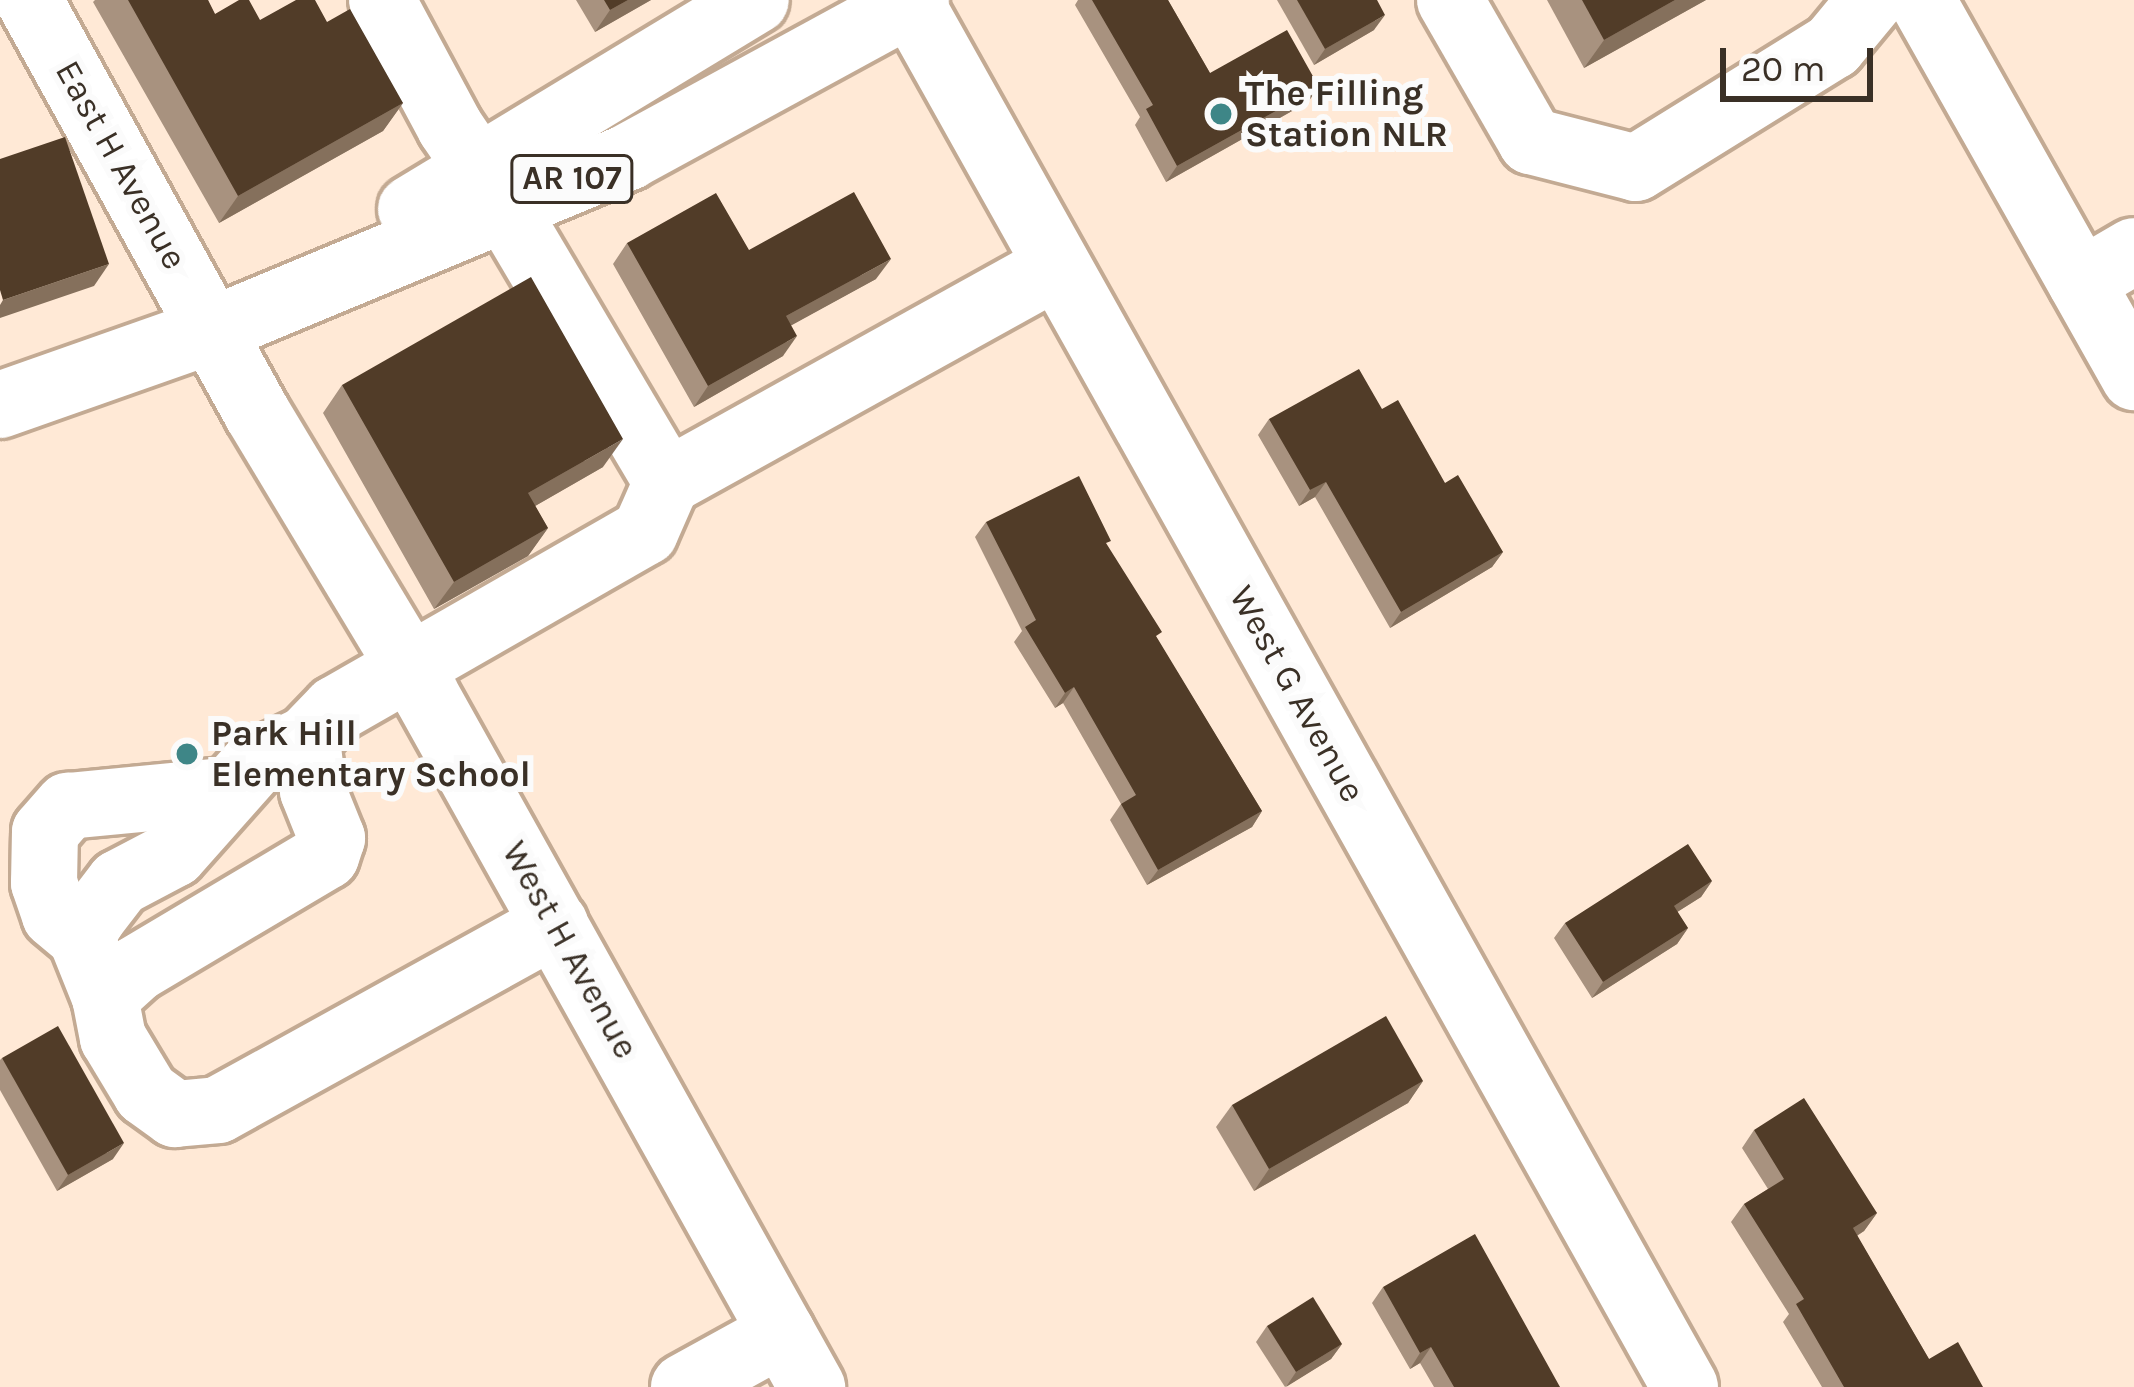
<!DOCTYPE html>
<html>
<head>
<meta charset="utf-8">
<style>
  body { margin:0 }
  #map { position:relative; width:2134px; height:1387px; overflow:hidden; background:#ffe9d6; font-family:Karla,sans-serif }
  div>[style] { position:absolute }
  .roads { filter:drop-shadow(3px 0 #c3aa93) drop-shadow(-3px 0 #c3aa93) drop-shadow(0 3px #c3aa93) drop-shadow(0 -3px #c3aa93) }
  .minor>* { height:66px; margin:-33px; padding:0 33px; transform-origin:33px; border-radius:33px; background:#fff }
  .major>* { height:66px; margin:-33px; padding:0 33px; transform-origin:33px; border-radius:33px; background:#fff }
  .wall>* { inset:0; background:#a8927f }
  .shaded-wall>* { inset:0; background:#85705c }
  .building>* { inset:0; background:#513c28 }
  .dots>* { width:33px; height:33px; translate:-50% -50%; box-sizing:border-box; border:6px solid #fbfbfb; border-radius:50% }
  span { translate:-50% -50%; white-space:nowrap; text-align:center; line-height:1.15; -webkit-text-stroke:12px #fbfbfb; paint-order:stroke }
  .shield-label span { padding:3px 9px; background:#fbfbfb; border:3px solid; border-radius:9px; -webkit-text-stroke-width:0 }
  .shield-label { font-size:33px; color:#3a3026; font-weight:700 }
  .poi-label { font-size:36px; color:#3a3026; font-weight:700 }
  .left { translate:0 -50%; text-align:left }
  .street-label { font-size:36px; color:#3a3026 }
  .scale { position:absolute; left:1720px; top:48px; width:153px; height:54px; box-sizing:border-box; border:6px solid #3a3026; border-top:0; padding-left:15px; font-size:36px; line-height:42px; white-space:nowrap; color:#3a3026; -webkit-text-stroke:9px #fbfbfb; paint-order:stroke }
</style>
</head>
<body>
<div id="map">
  <div class="roads">
    <div class="minor">
      <i style="left:29px;top:0;width:472px;rotate:61.1deg"></i>
      <i style="left:257px;top:413px;width:327px;rotate:59deg"></i>
      <i style="left:425px;top:693px;width:795px;rotate:60.85deg"></i>
      <i style="left:382px;top:0;width:144px;rotate:61.8deg"></i>
      <i style="left:450px;top:127px;width:94px;rotate:55.8deg"></i>
      <i style="left:503px;top:205px;width:322px;rotate:59.4deg"></i>
      <i style="left:909px;top:0;width:1589px;rotate:60.77deg"></i>
      <i style="left:1450px;top:0;width:163px;rotate:60.1deg"></i>
      <i style="left:1531px;top:141px;width:108px;rotate:14.4deg"></i>
      <i style="left:1636px;top:168px;width:232px;rotate:-31.8deg"></i>
      <i style="left:1833px;top:46px;width:60px;rotate:-50.4deg"></i>
      <i style="left:1922px;top:0;width:433px;rotate:60.6deg"></i>
      <i style="left:2081px;top:282px;width:61px;rotate:-30.3deg"></i>
      <i style="left:307px;top:739px;width:52px;rotate:83.4deg"></i>
      <i style="left:313px;top:791px;width:51px;rotate:68deg"></i>
      <i style="left:332px;top:838px;width:19px;rotate:108deg"></i>
      <i style="left:326px;top:856px;width:221px;rotate:149.3deg"></i>
      <i style="left:136px;top:969px;width:42px;rotate:137.9deg"></i>
      <i style="left:105px;top:997px;width:42px;rotate:79deg"></i>
      <i style="left:113px;top:1038px;width:64px;rotate:59deg"></i>
      <i style="left:146px;top:1093px;width:36px;rotate:36deg"></i>
      <i style="left:175px;top:1114px;width:43px;rotate:-5.3deg"></i>
      <i style="left:218px;top:1110px;width:385px;rotate:-28.9deg"></i>
      <i style="left:81px;top:937px;width:34px;rotate:-140deg"></i>
      <i style="left:55px;top:915px;width:34px;rotate:-109deg"></i>
      <i style="left:44px;top:883px;width:51px;rotate:-88.9deg"></i>
      <i style="left:45px;top:832px;width:35px;rotate:-49deg"></i>
      <i style="left:68px;top:806px;width:158px;rotate:-5.5deg"></i>
      <i style="left:105px;top:997px;width:65px;rotate:-111.8deg"></i>
      <i style="left:81px;top:937px;width:23px;rotate:-59deg"></i>
      <i style="left:93px;top:917px;width:43px;rotate:-52.6deg"></i>
      <i style="left:119px;top:883px;width:62px;rotate:-27.8deg"></i>
      <i style="left:174px;top:854px;width:120px;rotate:-48.4deg"></i>
      <i style="left:254px;top:764px;width:59px;rotate:-25.3deg"></i>
      <i style="left:307px;top:739px;width:42px;rotate:-46deg"></i>
      <i style="left:336px;top:709px;width:356px;rotate:-29.8deg"></i>
      <i style="left:645px;top:532px;width:55px;rotate:-66.3deg"></i>
      <i style="left:667px;top:482px;width:446px;rotate:-29deg"></i>
      <i style="left:684px;top:1387px;width:112px;rotate:-28.9deg"></i>
    </div>
    <div class="major">
      <i style="left:411px;top:209px;width:403px;rotate:-31.2deg"></i>
      <i style="left:0;top:405px;width:226px;rotate:-19.4deg"></i>
      <i style="left:213px;top:330px;width:450px;rotate:-22.6deg"></i>
      <i style="left:628px;top:157px;width:328px;rotate:-28.6deg"></i>
    </div>
  </div>
  <div class="wall">
    <i style="clip-path:polygon(95px 0,208px 0,215px 14px,260px 20px,327px 22px,403px 103px,383px 131px,219px 223px,93px 2px)"></i>
    <i style="clip-path:polygon(576px 0,651px 0,595px 32px)"></i>
    <i style="clip-path:polygon(1078px 0,1168px 0,1210px 73px,1308px 102px,1166px 182px,1135px 125px,1140px 117px,1075px 5px)"></i>
    <i style="clip-path:polygon(1277px 0,1377px 0,1374px 30px,1314px 65px)"></i>
    <i style="clip-path:polygon(1547px 0,1706px 0,1584px 68px)"></i>
    <i style="clip-path:polygon(627px 243px,749px 250px,876px 279px,791px 325px,783px 356px,694px 407px,613px 264px)"></i>
    <i style="clip-path:polygon(342px 385px,603px 467px,535px 506px,548px 528px,528px 556px,434px 609px,323px 413px)"></i>
    <i style="clip-path:polygon(1382px 409px,1503px 552px,1492px 567px,1390px 628px,1315px 497px,1299px 506px,1258px 435px,1269px 419px)"></i>
    <i style="clip-path:polygon(986px 522px,1107px 546px,1157px 639px,1262px 811px,1252px 827px,1147px 885px,1110px 820px,1121px 804px,1063px 703px,1055px 708px,1014px 642px,1022px 631px,975px 537px)"></i>
    <i style="clip-path:polygon(1712px 881px,1701px 897px,1677px 912px,1688px 928px,1677px 944px,1592px 998px,1554px 938px,1565px 923px)"></i>
    <i style="clip-path:polygon(2px 1058px,113px 1159px,57px 1191px,0 1090px,0 1060px)"></i>
    <i style="clip-path:polygon(1423px 1081px,1408px 1103px,1254px 1191px,1216px 1127px,1232px 1105px)"></i>
    <i style="clip-path:polygon(1754px 1130px,1877px 1213px,1864px 1231px,1857px 1236px,1929px 1359px,1983px 1387px,1822px 1387px,1783px 1322px,1789px 1314px,1731px 1222px,1744px 1204px,1768px 1189px,1742px 1148px)"></i>
    <i style="clip-path:polygon(1383px 1287px,1560px 1387px,1434px 1387px,1420px 1363px,1410px 1369px,1372px 1303px)"></i>
    <i style="clip-path:polygon(1267px 1326px,1342px 1344px,1331px 1359px,1285px 1387px,1256px 1342px)"></i>
  </div>
  <div class="shaded-wall">
    <i style="clip-path:polygon(628px 0,651px 0,595px 32px,610px 10px)"></i>
    <i style="clip-path:polygon(1675px 0,1706px 0,1584px 68px,1604px 40px)"></i>
    <i style="clip-path:polygon(1385px 15px,1374px 30px,1314px 65px,1325px 49px)"></i>
    <i style="clip-path:polygon(1319px 87px,1308px 102px,1166px 182px,1177px 166px)"></i>
    <i style="clip-path:polygon(403px 103px,383px 131px,219px 223px,238px 196px)"></i>
    <i style="clip-path:polygon(891px 259px,876px 279px,772px 336px,786px 316px)"></i>
    <i style="clip-path:polygon(109px 264px,94px 286px,0 318px,0 305px,3px 300px)"></i>
    <i style="clip-path:polygon(797px 336px,783px 356px,694px 407px,708px 386px)"></i>
    <i style="clip-path:polygon(623px 439px,603px 467px,509px 521px,528px 493px)"></i>
    <i style="clip-path:polygon(1326px 482px,1315px 497px,1299px 506px,1310px 490px)"></i>
    <i style="clip-path:polygon(548px 528px,528px 556px,434px 609px,454px 582px)"></i>
    <i style="clip-path:polygon(1503px 552px,1492px 567px,1390px 628px,1401px 612px)"></i>
    <i style="clip-path:polygon(1074px 687px,1063px 703px,1055px 708px,1065px 693px)"></i>
    <i style="clip-path:polygon(1262px 811px,1252px 827px,1147px 885px,1158px 870px)"></i>
    <i style="clip-path:polygon(1712px 881px,1701px 897px,1663px 921px,1674px 906px)"></i>
    <i style="clip-path:polygon(1688px 928px,1677px 944px,1592px 998px,1603px 982px)"></i>
    <i style="clip-path:polygon(1423px 1081px,1408px 1103px,1254px 1191px,1269px 1169px)"></i>
    <i style="clip-path:polygon(124px 1143px,113px 1159px,57px 1191px,68px 1175px)"></i>
    <i style="clip-path:polygon(1877px 1213px,1864px 1231px,1840px 1246px,1853px 1228px)"></i>
    <i style="clip-path:polygon(1342px 1344px,1331px 1359px,1286px 1387px,1296px 1372px)"></i>
    <i style="clip-path:polygon(1431px 1347px,1420px 1363px,1410px 1369px,1420px 1353px)"></i>
  </div>
  <div class="building">
    <i style="clip-path:polygon(128px 0,208px 0,215px 14px,239px 0,249px 0,260px 20px,296px 0,315px 0,327px 22px,350px 9px,403px 103px,238px 196px)"></i>
    <i style="clip-path:polygon(604px 0,628px 0,610px 10px)"></i>
    <i style="clip-path:polygon(1092px 0,1168px 0,1210px 73px,1287px 30px,1319px 87px,1177px 166px,1146px 109px,1153px 105px)"></i>
    <i style="clip-path:polygon(1297px 0,1377px 0,1385px 15px,1325px 49px)"></i>
    <i style="clip-path:polygon(1582px 0,1675px 0,1604px 40px)"></i>
    <i style="clip-path:polygon(65px 137px,109px 264px,3px 300px,0 290px,0 159px)"></i>
    <i style="clip-path:polygon(854px 192px,891px 259px,786px 316px,797px 336px,708px 386px,627px 243px,716px 193px,749px 250px)"></i>
    <i style="clip-path:polygon(531px 277px,623px 439px,528px 493px,548px 528px,454px 582px,342px 385px)"></i>
    <i style="clip-path:polygon(1359px 369px,1382px 409px,1398px 400px,1445px 483px,1458px 475px,1503px 552px,1401px 612px,1326px 482px,1310px 490px,1269px 419px)"></i>
    <i style="clip-path:polygon(1079px 476px,1111px 541px,1106px 543px,1162px 632px,1156px 636px,1262px 811px,1158px 870px,1121px 804px,1136px 795px,1074px 687px,1065px 693px,1025px 627px,1036px 620px,986px 522px)"></i>
    <i style="clip-path:polygon(1688px 844px,1712px 881px,1674px 906px,1688px 928px,1603px 982px,1565px 923px)"></i>
    <i style="clip-path:polygon(1386px 1016px,1423px 1081px,1269px 1169px,1232px 1105px)"></i>
    <i style="clip-path:polygon(58px 1026px,124px 1143px,68px 1175px,2px 1058px)"></i>
    <i style="clip-path:polygon(1804px 1098px,1877px 1213px,1853px 1228px,1929px 1359px,1958px 1342px,1983px 1387px,1844px 1387px,1796px 1304px,1804px 1299px,1744px 1204px,1784px 1179px,1754px 1130px)"></i>
    <i style="clip-path:polygon(1475px 1234px,1560px 1387px,1454px 1387px,1431px 1347px,1420px 1353px,1383px 1287px)"></i>
    <i style="clip-path:polygon(1313px 1297px,1342px 1344px,1296px 1372px,1267px 1326px)"></i>
  </div>
  <div class="dots">
    <i style="left:1221px;top:114px;background:#3e8687"></i>
    <i style="left:187px;top:754px;background:#3e8687"></i>
  </div>
  <div class="shield-label">
    <span style="left:572px;top:179px">AR 107</span>
  </div>
  <div class="poi-label">
    <span class="left" style="left:1245px;top:114px">The Filling<br>Station NLR</span>
    <span class="left" style="left:211px;top:754px">Park Hill<br>Elementary School</span>
  </div>
  <div class="street-label">
    <span style="left:121px;top:165px;rotate:61deg">East H Avenue</span>
    <span style="left:1297px;top:694px;rotate:61deg">West G Avenue</span>
    <span style="left:570px;top:950px;rotate:61deg">West H Avenue</span>
  </div>
  <div class="scale">20 m</div>
</div>
</body>
</html>
